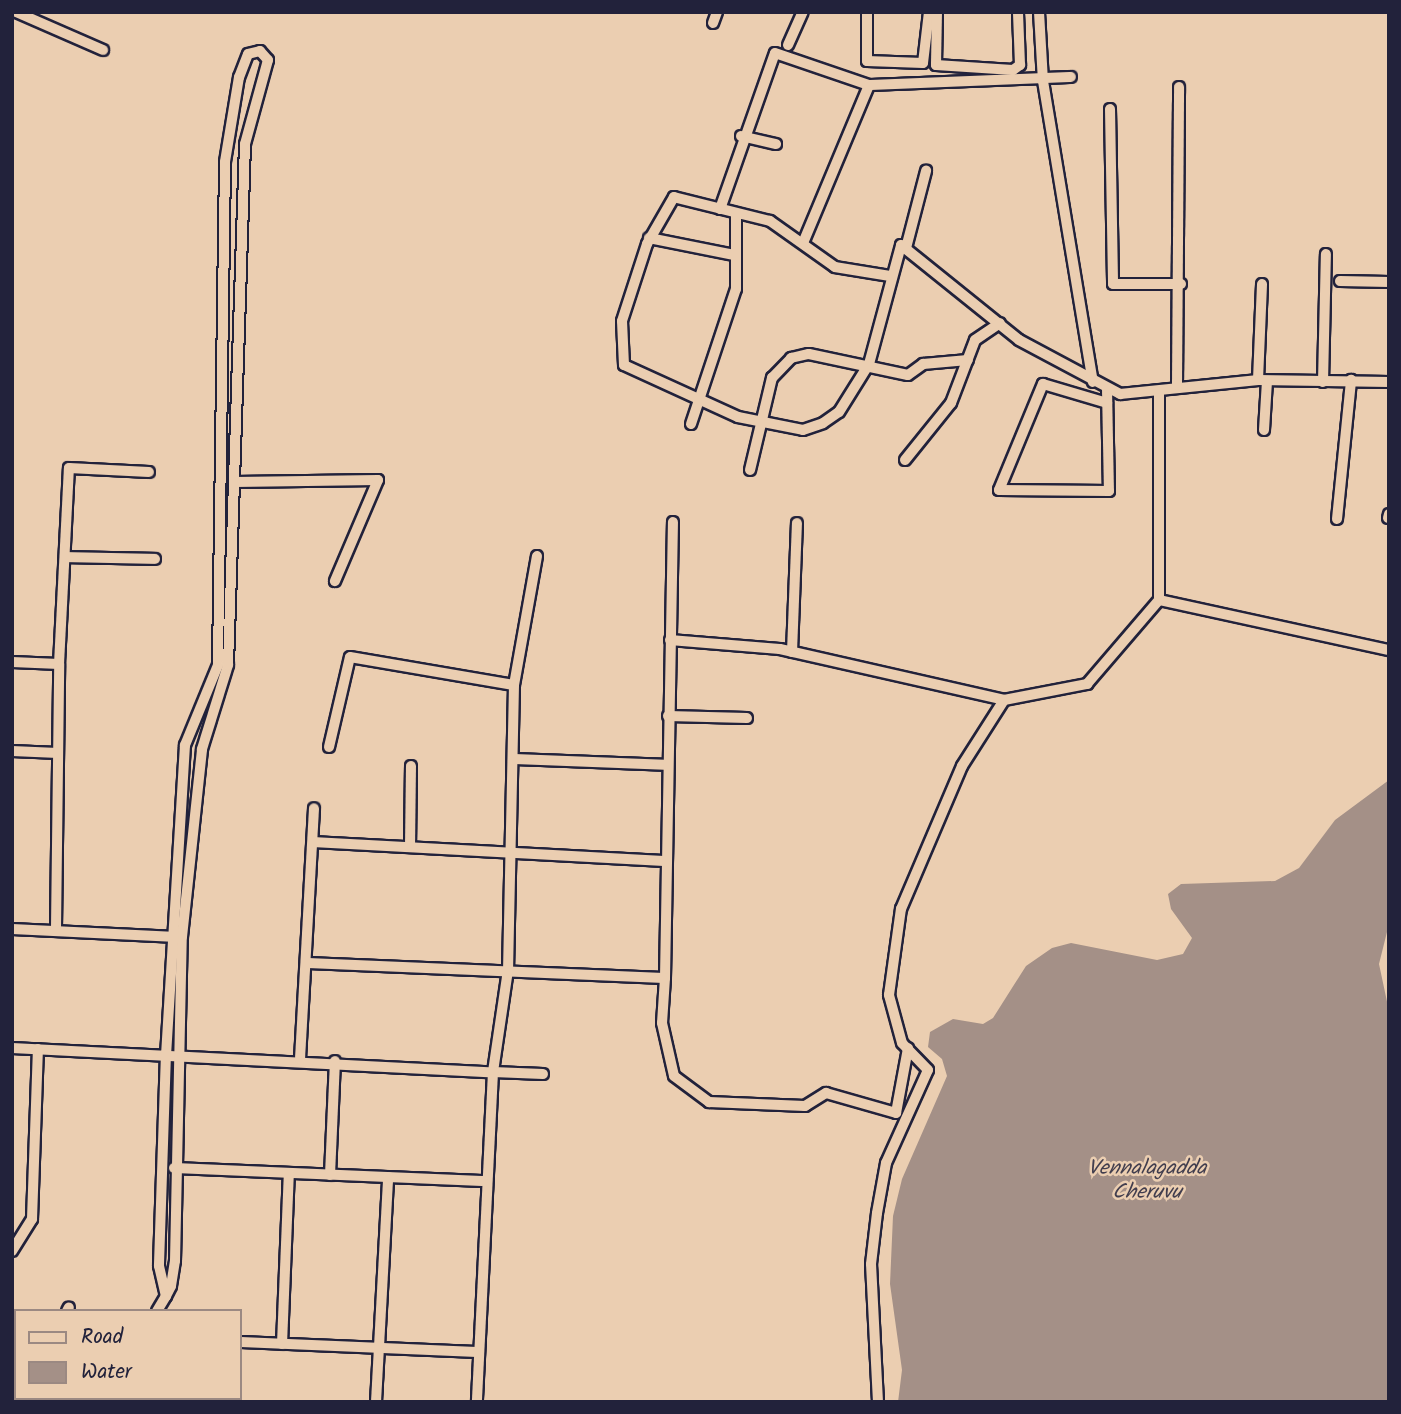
<!DOCTYPE html>
<html>
<head>
<meta charset="utf-8">
<style>
  body { margin:0 }
  #map { position:relative; width:1401px; height:1414px; overflow:hidden; background:#ebceb1; font-family:Kalam,sans-serif }
  div>[style] { position:absolute }
  .water>* { inset:0; background:#a49087 }
  .roads { filter:drop-shadow(2px 0 #22223b) drop-shadow(-2px 0 #22223b) drop-shadow(0 2px #22223b) drop-shadow(0 -2px #22223b) }
  .street>* { height:10px; margin:-5px; padding:0 5px; transform-origin:5px; border-radius:5px; background:#ebceb1 }
  span { translate:-50% -50%; white-space:nowrap; text-align:center; line-height:1.15; -webkit-text-stroke:5px #ebceb1; paint-order:stroke }
  .water-label { font-size:21px; color:#423e4e; font-style:italic }
  .frame { position:absolute; inset:0; border:14px solid #22223b; pointer-events:none }
  .legend { position:absolute; left:14px; top:1309px; width:228px; height:91px; box-sizing:border-box; background:#ebceb1; border:2px solid #9b8982; margin:0; padding:9px 12px; list-style:none; font-size:21px; color:#22223b }
  .legend li { display:flex; align-items:center; gap:14px; height:35px }
  .legend b { width:35px; border:2px solid #9b8982 }
</style>
</head>
<body>
<div id="map">
  <div class="water">
    <i style="clip-path:polygon(1389px 780px,1389px 924px,1379px 964px,1389px 1011px,1389px 1402px,898px 1402px,902px 1370px,890px 1284px,893px 1216px,902px 1179px,947px 1076px,942px 1059px,928px 1047px,930px 1032px,953px 1019px,983px 1024px,993px 1018px,1026px 966px,1052px 948px,1071px 943px,1157px 960px,1183px 954px,1192px 938px,1171px 909px,1168px 894px,1181px 884px,1275px 881px,1299px 868px,1335px 820px)"></i>
  </div>
  <div class="roads">
    <div class="street">
      <i style="left:16px;top:12px;width:95px;rotate:23.6deg"></i>
      <i style="left:867px;top:12px;width:49px;rotate:90deg"></i>
      <i style="left:867px;top:61px;width:56px;rotate:2deg"></i>
      <i style="left:923px;top:63px;width:51px;rotate:-83.3deg"></i>
      <i style="left:937px;top:12px;width:53px;rotate:91.1deg"></i>
      <i style="left:936px;top:65px;width:77px;rotate:3.7deg"></i>
      <i style="left:1013px;top:70px;width:9px;rotate:-36deg"></i>
      <i style="left:1020px;top:65px;width:53px;rotate:-92.2deg"></i>
      <i style="left:1039px;top:12px;width:69px;rotate:86.7deg"></i>
      <i style="left:1043px;top:81px;width:305px;rotate:80.6deg"></i>
      <i style="left:713px;top:23px;width:12px;rotate:-70deg"></i>
      <i style="left:788px;top:45px;width:36px;rotate:-66deg"></i>
      <i style="left:1110px;top:109px;width:175px;rotate:89deg"></i>
      <i style="left:1113px;top:284px;width:68px"></i>
      <i style="left:741px;top:136px;width:36px;rotate:13deg"></i>
      <i style="left:720px;top:209px;width:165px;rotate:-70.6deg"></i>
      <i style="left:775px;top:53px;width:99px;rotate:18.8deg"></i>
      <i style="left:649px;top:238px;width:87px;rotate:11.3deg"></i>
      <i style="left:803px;top:243px;width:171px;rotate:-67.3deg"></i>
      <i style="left:869px;top:85px;width:202px;rotate:-2.3deg"></i>
      <i style="left:906px;top:248px;width:80px;rotate:-75.4deg"></i>
      <i style="left:890px;top:276px;width:56px;rotate:-170.7deg"></i>
      <i style="left:835px;top:267px;width:80px;rotate:-144.7deg"></i>
      <i style="left:770px;top:221px;width:99px;rotate:-166deg"></i>
      <i style="left:674px;top:197px;width:54px;rotate:119.9deg"></i>
      <i style="left:647px;top:244px;width:81px;rotate:108deg"></i>
      <i style="left:622px;top:321px;width:44px;rotate:87.4deg"></i>
      <i style="left:624px;top:365px;width:125px;rotate:24.5deg"></i>
      <i style="left:738px;top:417px;width:66px;rotate:11.3deg"></i>
      <i style="left:803px;top:430px;width:21px;rotate:-19deg"></i>
      <i style="left:823px;top:423px;width:19px;rotate:-35deg"></i>
      <i style="left:839px;top:412px;width:57px;rotate:-58deg"></i>
      <i style="left:869px;top:364px;width:123px;rotate:-74.9deg"></i>
      <i style="left:901px;top:245px;width:151px;rotate:38.8deg"></i>
      <i style="left:1019px;top:340px;width:115px;rotate:28.1deg"></i>
      <i style="left:1120px;top:394px;width:139px;rotate:-5.8deg"></i>
      <i style="left:1258px;top:380px;width:131px;rotate:0.9deg"></i>
      <i style="left:1340px;top:281px;width:49px;rotate:1.2deg"></i>
      <i style="left:1258px;top:380px;width:96px;rotate:-87.6deg"></i>
      <i style="left:1323px;top:382px;width:128px;rotate:-88.7deg"></i>
      <i style="left:1177px;top:385px;width:298px;rotate:-89.6deg"></i>
      <i style="left:1107px;top:389px;width:102px;rotate:88.9deg"></i>
      <i style="left:1109px;top:491px;width:110px;rotate:-179.5deg"></i>
      <i style="left:999px;top:490px;width:115px;rotate:-67.5deg"></i>
      <i style="left:1043px;top:384px;width:67px;rotate:16.5deg"></i>
      <i style="left:691px;top:424px;width:142px;rotate:-71.6deg"></i>
      <i style="left:736px;top:289px;width:75px;rotate:-90deg"></i>
      <i style="left:1264px;top:430px;width:49px;rotate:-86.5deg"></i>
      <i style="left:905px;top:460px;width:73px;rotate:-51.1deg"></i>
      <i style="left:951px;top:403px;width:67px;rotate:-69.1deg"></i>
      <i style="left:975px;top:340px;width:30px;rotate:-34deg"></i>
      <i style="left:750px;top:470px;width:95px;rotate:-76.6deg"></i>
      <i style="left:772px;top:378px;width:28px;rotate:-46deg"></i>
      <i style="left:791px;top:358px;width:18px;rotate:-13deg"></i>
      <i style="left:809px;top:354px;width:101px;rotate:12deg"></i>
      <i style="left:908px;top:375px;width:19px;rotate:-36deg"></i>
      <i style="left:923px;top:364px;width:45px;rotate:-5.1deg"></i>
      <i style="left:235px;top:482px;width:143px;rotate:-0.8deg"></i>
      <i style="left:378px;top:480px;width:110px;rotate:113.1deg"></i>
      <i style="left:1388px;top:518px;width:4px;rotate:-76deg"></i>
      <i style="left:1337px;top:519px;width:140px;rotate:-84.2deg"></i>
      <i style="left:537px;top:556px;width:131px;rotate:100.1deg"></i>
      <i style="left:514px;top:685px;width:285px;rotate:91.2deg"></i>
      <i style="left:508px;top:970px;width:103px;rotate:98.4deg"></i>
      <i style="left:493px;top:1072px;width:50px;rotate:2.3deg"></i>
      <i style="left:67px;top:557px;width:88px;rotate:1.3deg"></i>
      <i style="left:1159px;top:600px;width:235px;rotate:12.3deg"></i>
      <i style="left:670px;top:640px;width:110px;rotate:4.7deg"></i>
      <i style="left:780px;top:649px;width:230px;rotate:12.8deg"></i>
      <i style="left:792px;top:652px;width:129px;rotate:-87.8deg"></i>
      <i style="left:12px;top:662px;width:47px;rotate:2.4deg"></i>
      <i style="left:668px;top:716px;width:79px;rotate:1.5deg"></i>
      <i style="left:329px;top:747px;width:92px;rotate:-76.9deg"></i>
      <i style="left:350px;top:657px;width:166px;rotate:9.7deg"></i>
      <i style="left:12px;top:751px;width:46px;rotate:2.5deg"></i>
      <i style="left:513px;top:759px;width:153px;rotate:2.2deg"></i>
      <i style="left:313px;top:842px;width:351px;rotate:3.1deg"></i>
      <i style="left:410px;top:847px;width:81px;rotate:-89.3deg"></i>
      <i style="left:56px;top:928px;width:264px;rotate:-89.3deg"></i>
      <i style="left:59px;top:664px;width:196px;rotate:-87.1deg"></i>
      <i style="left:69px;top:468px;width:80px;rotate:2.9deg"></i>
      <i style="left:12px;top:929px;width:165px;rotate:2.8deg"></i>
      <i style="left:307px;top:963px;width:358px;rotate:2.4deg"></i>
      <i style="left:665px;top:978px;width:456px;rotate:-89deg"></i>
      <i style="left:665px;top:978px;width:45px;rotate:93.8deg"></i>
      <i style="left:662px;top:1023px;width:54px;rotate:77.2deg"></i>
      <i style="left:674px;top:1076px;width:44px;rotate:36.6deg"></i>
      <i style="left:709px;top:1102px;width:96px;rotate:2.4deg"></i>
      <i style="left:805px;top:1106px;width:25px;rotate:-32deg"></i>
      <i style="left:826px;top:1093px;width:73px;rotate:15.9deg"></i>
      <i style="left:896px;top:1113px;width:66px;rotate:-79.5deg"></i>
      <i style="left:12px;top:1048px;width:482px;rotate:2.9deg"></i>
      <i style="left:493px;top:1072px;width:330px;rotate:92.8deg"></i>
      <i style="left:300px;top:1059px;width:251px;rotate:-86.8deg"></i>
      <i style="left:174px;top:1168px;width:309px;rotate:2.4deg"></i>
      <i style="left:330px;top:1175px;width:114px;rotate:-87.5deg"></i>
      <i style="left:12px;top:1251px;width:38px;rotate:-58deg"></i>
      <i style="left:32px;top:1219px;width:170px;rotate:-88deg"></i>
      <i style="left:67px;top:1311px;width:4px;rotate:-63deg"></i>
      <i style="left:157px;top:1311px;width:17px;rotate:-59deg"></i>
      <i style="left:166px;top:1296px;width:11px;rotate:-63deg"></i>
      <i style="left:171px;top:1286px;width:25px;rotate:-81deg"></i>
      <i style="left:175px;top:1261px;width:324px;rotate:-88.8deg"></i>
      <i style="left:182px;top:937px;width:189px;rotate:-83.9deg"></i>
      <i style="left:202px;top:749px;width:88px;rotate:-72.8deg"></i>
      <i style="left:228px;top:665px;width:521px;rotate:-88.13deg"></i>
      <i style="left:245px;top:144px;width:87px;rotate:-74.7deg"></i>
      <i style="left:268px;top:60px;width:12px;rotate:-132deg"></i>
      <i style="left:260px;top:51px;width:12px;rotate:166deg"></i>
      <i style="left:248px;top:54px;width:25px;rotate:111deg"></i>
      <i style="left:239px;top:77px;width:86px;rotate:99.4deg"></i>
      <i style="left:225px;top:162px;width:503px;rotate:90.8deg"></i>
      <i style="left:218px;top:665px;width:87px;rotate:112.4deg"></i>
      <i style="left:185px;top:745px;width:309px;rotate:93.5deg"></i>
      <i style="left:166px;top:1053px;width:213px;rotate:91.9deg"></i>
      <i style="left:159px;top:1266px;width:31px;rotate:77deg"></i>
      <i style="left:240px;top:1342px;width:238px;rotate:2.4deg"></i>
      <i style="left:282px;top:1344px;width:171px;rotate:-87.7deg"></i>
      <i style="left:12px;top:1386px;width:4px;rotate:27deg"></i>
      <i style="left:32px;top:1398px;width:6px;rotate:39deg"></i>
      <i style="left:206px;top:1398px;width:9px;rotate:27deg"></i>
      <i style="left:96px;top:1402px;width:4px;rotate:-63deg"></i>
      <i style="left:185px;top:1402px;width:5px;rotate:-53deg"></i>
      <i style="left:376px;top:1402px;width:225px;rotate:-86.9deg"></i>
      <i style="left:878px;top:1402px;width:138px;rotate:-92.9deg"></i>
      <i style="left:871px;top:1264px;width:51px;rotate:-83.3deg"></i>
      <i style="left:877px;top:1213px;width:51px;rotate:-79.8deg"></i>
      <i style="left:886px;top:1163px;width:102px;rotate:-65.7deg"></i>
      <i style="left:928px;top:1070px;width:37px;rotate:-134deg"></i>
      <i style="left:902px;top:1043px;width:50px;rotate:-105.2deg"></i>
      <i style="left:889px;top:995px;width:87px;rotate:-82.1deg"></i>
      <i style="left:901px;top:909px;width:155px;rotate:-66.9deg"></i>
      <i style="left:962px;top:766px;width:78px;rotate:-57.5deg"></i>
      <i style="left:1004px;top:700px;width:85px;rotate:-10.9deg"></i>
      <i style="left:1087px;top:684px;width:111px;rotate:-49.4deg"></i>
      <i style="left:1159px;top:600px;width:206px;rotate:-90deg"></i>
    </div>
  </div>
  <div class="water-label">
    <span style="left:1147px;top:1181px">Vennalagadda<br>Cheruvu</span>
  </div>
  <div class="frame"></div>
  <ul class="legend">
  <li><b style="height:9px;background:#ebceb1"></b>Road</li>
  <li><b style="height:19px;background:#a49087"></b>Water</li>
  </ul>
</div>
</body>
</html>
